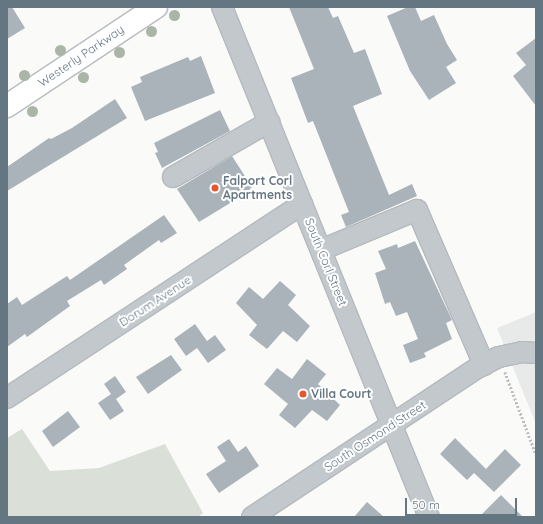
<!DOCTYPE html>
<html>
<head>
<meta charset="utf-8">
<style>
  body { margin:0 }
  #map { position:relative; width:543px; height:524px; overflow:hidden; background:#fafaf8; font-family:Quicksand,sans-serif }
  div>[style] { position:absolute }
  .built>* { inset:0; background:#e8e9e9 }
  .green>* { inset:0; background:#dadfd7 }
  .building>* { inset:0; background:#aab3b9 }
  .path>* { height:2.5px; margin-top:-1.25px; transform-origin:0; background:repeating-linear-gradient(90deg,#bbbfc2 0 2px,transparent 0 4px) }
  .roads { filter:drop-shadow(1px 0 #b5babe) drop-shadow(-1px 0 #b5babe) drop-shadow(0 1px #b5babe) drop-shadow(0 -1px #b5babe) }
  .minor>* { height:20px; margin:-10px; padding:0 10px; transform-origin:10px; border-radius:10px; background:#c3c8cc }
  .major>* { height:22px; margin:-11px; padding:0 11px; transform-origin:11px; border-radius:11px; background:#fff }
  .trees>* { width:11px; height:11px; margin:-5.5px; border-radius:50%; background:#aab4a7 }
  .dots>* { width:11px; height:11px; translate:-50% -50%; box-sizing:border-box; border:2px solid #fff; border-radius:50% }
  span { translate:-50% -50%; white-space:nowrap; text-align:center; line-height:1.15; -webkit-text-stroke:4px #fff; paint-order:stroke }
  .street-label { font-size:12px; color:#657683 }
  .poi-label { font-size:12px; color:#657683; font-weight:700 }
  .left { translate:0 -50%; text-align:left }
  .frame { position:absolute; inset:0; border:8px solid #657683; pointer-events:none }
  .scale { position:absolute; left:405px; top:498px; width:112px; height:18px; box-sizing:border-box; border:2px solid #657683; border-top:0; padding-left:5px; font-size:12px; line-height:14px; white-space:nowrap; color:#657683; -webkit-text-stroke:3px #fff; paint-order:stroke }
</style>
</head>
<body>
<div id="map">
  <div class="built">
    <i style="clip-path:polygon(536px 312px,536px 424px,497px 328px)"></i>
  </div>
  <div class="green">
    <i style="clip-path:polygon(22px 429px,50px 471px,99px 468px,165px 444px,203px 513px,198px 517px,7px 517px,7px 438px)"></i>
  </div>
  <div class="building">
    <i style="clip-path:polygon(7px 7px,12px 7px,25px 28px,7px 39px)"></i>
    <i style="clip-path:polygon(289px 7px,328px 7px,333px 18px,338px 16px,354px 53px,365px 49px,382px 94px,353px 106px,389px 195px,412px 184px,417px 196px,346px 227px,341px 215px,349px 212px,313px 121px,308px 123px,291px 78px,314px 69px)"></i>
    <i style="clip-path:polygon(408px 7px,415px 7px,421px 21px,434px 15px,447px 44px,457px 60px,446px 67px,456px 83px,429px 100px,410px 71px,387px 16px)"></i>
    <i style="clip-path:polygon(536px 38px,536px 106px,513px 76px,526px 65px,516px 53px)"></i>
    <i style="clip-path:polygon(201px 56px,215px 93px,145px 121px,131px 87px,142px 82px,140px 77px,188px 57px,190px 61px)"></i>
    <i style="clip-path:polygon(115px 99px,127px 118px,7px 191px,7px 167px,49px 138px,51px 139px,72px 128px)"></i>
    <i style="clip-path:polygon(220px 110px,230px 131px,162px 168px,155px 153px,158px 152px,154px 143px)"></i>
    <i style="clip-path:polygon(232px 156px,252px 187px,245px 194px,199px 222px,177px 189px)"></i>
    <i style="clip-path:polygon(164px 215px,177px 233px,161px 243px,159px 240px,124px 265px,127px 269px,104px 285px,101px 280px,67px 301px,70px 306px,27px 337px,25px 334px,7px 347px,7px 304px,17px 297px,22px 305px,67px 276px,70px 280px)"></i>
    <i style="clip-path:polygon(415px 241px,452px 320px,446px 323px,452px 339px,424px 353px,426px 357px,410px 363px,403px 345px,418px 339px,407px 312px,396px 316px,390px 302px,385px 304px,375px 273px,386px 269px,378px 251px,397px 244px,398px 248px)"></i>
    <i style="clip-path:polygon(280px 281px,296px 295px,288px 305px,310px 326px,297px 342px,283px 331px,267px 349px,249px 335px,257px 325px,236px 303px,249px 287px,263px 299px)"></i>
    <i style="clip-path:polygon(195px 324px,207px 341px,215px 335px,226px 350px,208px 363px,197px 348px,186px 356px,174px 339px)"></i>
    <i style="clip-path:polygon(171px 355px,182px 370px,148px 394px,136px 377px)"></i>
    <i style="clip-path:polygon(307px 359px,326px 374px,318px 384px,340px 405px,327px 421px,312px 410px,295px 428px,279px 415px,288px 404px,264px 384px,277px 368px,292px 379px)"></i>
    <i style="clip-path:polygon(115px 376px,126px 392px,116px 399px,124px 411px,110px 420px,98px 403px,111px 394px,104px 384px)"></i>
    <i style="clip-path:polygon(68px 411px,80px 427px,53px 447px,42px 431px)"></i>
    <i style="clip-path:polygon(455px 438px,486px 469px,505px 449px,521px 465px,494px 492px,474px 473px,467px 480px,440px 454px)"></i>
    <i style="clip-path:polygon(229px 439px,238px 452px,246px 446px,259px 466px,219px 493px,206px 474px,226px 461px,217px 447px)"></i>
    <i style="clip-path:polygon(501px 495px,523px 517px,479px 517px)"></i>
    <i style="clip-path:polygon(367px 502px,384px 517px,354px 517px)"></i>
  </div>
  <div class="path">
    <i style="left:505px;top:372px;width:88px;rotate:69.3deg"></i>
  </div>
  <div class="roads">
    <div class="minor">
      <i style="left:222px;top:7px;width:550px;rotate:67.91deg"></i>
      <i style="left:173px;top:177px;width:111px;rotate:-29.8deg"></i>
      <i style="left:321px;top:250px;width:104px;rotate:-22.6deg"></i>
      <i style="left:417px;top:210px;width:169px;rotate:66.6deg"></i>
      <i style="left:7px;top:398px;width:353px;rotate:-33.3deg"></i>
      <i style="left:252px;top:517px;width:272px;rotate:-33.5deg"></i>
      <i style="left:479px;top:367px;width:22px;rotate:-27deg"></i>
      <i style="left:499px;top:357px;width:24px;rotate:-12deg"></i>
      <i style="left:522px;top:352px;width:14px;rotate:4deg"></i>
    </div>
    <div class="major">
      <i style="left:7px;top:106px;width:179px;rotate:-33.6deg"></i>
    </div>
  </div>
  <div class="trees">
    <i style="left:174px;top:15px"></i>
    <i style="left:151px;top:31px"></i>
    <i style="left:60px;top:50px"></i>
    <i style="left:119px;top:52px"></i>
    <i style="left:24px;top:75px"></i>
    <i style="left:83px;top:77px"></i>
    <i style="left:32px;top:111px"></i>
  </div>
  <div class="dots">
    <i style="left:215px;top:188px;background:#e4572e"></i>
    <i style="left:303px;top:394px;background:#e4572e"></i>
  </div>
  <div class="street-label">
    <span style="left:81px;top:56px;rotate:-34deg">Westerly Parkway</span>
    <span style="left:326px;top:262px;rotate:68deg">South Corl Street</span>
    <span style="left:155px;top:301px;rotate:-33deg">Dorum Avenue</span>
    <span style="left:375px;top:436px;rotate:-33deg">South Osmond Street</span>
  </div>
  <div class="poi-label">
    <span class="left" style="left:223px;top:188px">Falport Corl<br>Apartments</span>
    <span class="left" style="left:311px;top:394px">Villa Court</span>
  </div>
  <div class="frame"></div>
  <div class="scale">50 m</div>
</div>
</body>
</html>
